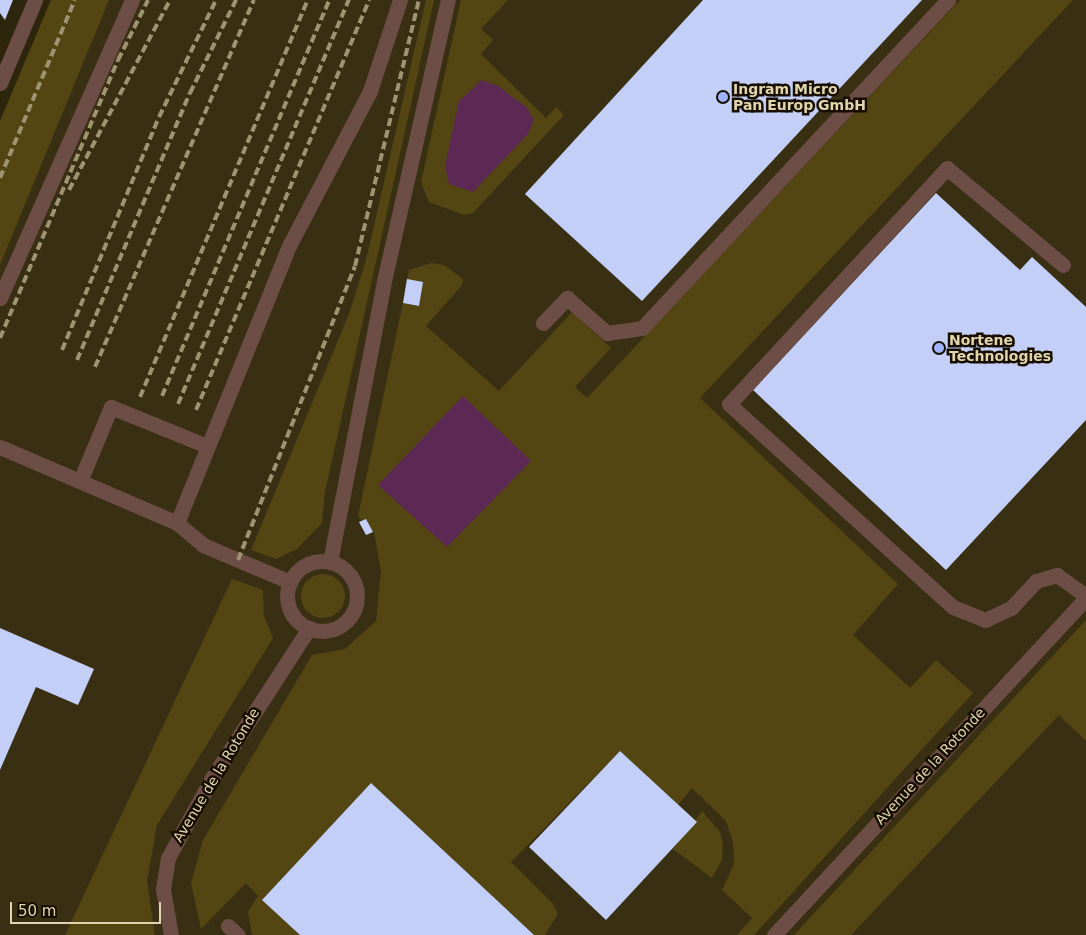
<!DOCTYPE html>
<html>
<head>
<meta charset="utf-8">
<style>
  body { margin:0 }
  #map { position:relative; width:1086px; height:935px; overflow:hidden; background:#2d260c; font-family:"DejaVu Sans",sans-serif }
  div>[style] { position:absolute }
  .built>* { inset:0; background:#393013 }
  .green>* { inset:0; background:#544613 }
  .round { border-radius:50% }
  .water>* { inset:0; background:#5c2854 }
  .building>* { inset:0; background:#c4cff8 }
  .minor>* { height:15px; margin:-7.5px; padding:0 7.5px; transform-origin:7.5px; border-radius:7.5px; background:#6d4e47 }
  .minor>.ring { margin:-7.5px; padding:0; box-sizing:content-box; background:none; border:15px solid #6d4e47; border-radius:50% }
  .rail>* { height:4px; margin-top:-2px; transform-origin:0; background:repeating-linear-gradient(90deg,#9e9472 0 8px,transparent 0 12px) }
  .dots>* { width:14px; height:14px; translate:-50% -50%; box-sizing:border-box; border:2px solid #160e00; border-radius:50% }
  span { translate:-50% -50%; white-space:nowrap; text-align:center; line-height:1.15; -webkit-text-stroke:5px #160e00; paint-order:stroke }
  .poi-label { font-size:14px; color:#e1d5ae; font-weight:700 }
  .left { translate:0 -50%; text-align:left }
  .street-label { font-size:14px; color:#e1d5ae }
  .scale { position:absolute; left:10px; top:902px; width:151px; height:22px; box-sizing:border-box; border:2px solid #e1d5ae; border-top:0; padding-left:6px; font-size:15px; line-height:18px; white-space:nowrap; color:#e1d5ae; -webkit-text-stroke:4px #160e00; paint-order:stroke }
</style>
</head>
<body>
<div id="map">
  <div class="built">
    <i style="clip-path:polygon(51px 0,1086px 0,1086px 935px,0 935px,0 121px)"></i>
  </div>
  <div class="green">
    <i style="clip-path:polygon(51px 0,109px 0,0 265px,0 121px)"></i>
    <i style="clip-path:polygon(426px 0,434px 0,325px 492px,322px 523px,297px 549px,276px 559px,251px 550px,349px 314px,366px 260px)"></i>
    <i style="clip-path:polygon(461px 0,508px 0,481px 29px,493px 40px,481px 54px,546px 118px,556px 107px,564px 115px,473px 213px,464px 215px,429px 202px,421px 182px)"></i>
    <i style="clip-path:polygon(960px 0,1073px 0,700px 398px,898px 584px,853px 635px,910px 688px,936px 660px,973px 693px,754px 935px,737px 935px,752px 918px,722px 890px,734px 864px,733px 842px,726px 821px,692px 788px,678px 805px,620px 751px,511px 862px,554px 905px,558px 914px,545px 935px,534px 935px,371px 783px,262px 900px,300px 935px,252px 935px,248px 912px,258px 896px,246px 883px,201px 929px,191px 883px,203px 840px,312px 655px,345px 649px,376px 621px,381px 571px,374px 532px,358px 516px,403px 303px,419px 306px,407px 279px,409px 270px,431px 263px,444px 265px,463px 279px,462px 285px,426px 326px,499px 391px,572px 312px,611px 348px,575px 387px,587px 398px)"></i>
    <i class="round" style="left:301px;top:574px;width:44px;height:44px"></i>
    <i style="clip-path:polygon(232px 579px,263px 590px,264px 616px,273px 638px,157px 825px,147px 881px,155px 935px,65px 935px)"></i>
    <i style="clip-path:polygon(1086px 620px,1086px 741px,1059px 715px,851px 935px,794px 935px)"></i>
    <i style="clip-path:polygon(702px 811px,720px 832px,723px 845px,722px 860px,712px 878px,673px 849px)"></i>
  </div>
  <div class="water">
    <i style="clip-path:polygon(482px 80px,498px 86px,527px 108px,534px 120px,528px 134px,473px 192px,449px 184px,445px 166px,459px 101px)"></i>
    <i style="clip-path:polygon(463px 396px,531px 461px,447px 547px,378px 485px)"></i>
  </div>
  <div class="building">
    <i style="clip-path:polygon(0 0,13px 0,5px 20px,0 13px)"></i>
    <i style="clip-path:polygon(703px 0,922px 0,642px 301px,525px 194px)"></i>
    <i style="clip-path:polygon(936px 193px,1020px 270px,1032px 257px,1086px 307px,1086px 420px,946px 570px,753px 390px)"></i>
    <i style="clip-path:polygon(407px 279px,423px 282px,419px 306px,403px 303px)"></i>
    <i style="clip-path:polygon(366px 519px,373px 532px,366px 535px,359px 522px)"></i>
    <i style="clip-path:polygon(0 628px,94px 669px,78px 705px,36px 687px,0 770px)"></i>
    <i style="clip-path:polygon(620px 751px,697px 822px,606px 920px,529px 847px)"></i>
    <i style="clip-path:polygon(371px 783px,534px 935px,300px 935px,262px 900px)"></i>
  </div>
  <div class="minor">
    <i style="left:0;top:83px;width:90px;rotate:-67.1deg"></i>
    <i style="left:1063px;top:265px;width:151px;rotate:-140.1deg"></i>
    <i style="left:947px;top:168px;width:321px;rotate:132.7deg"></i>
    <i style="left:729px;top:404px;width:302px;rotate:42.2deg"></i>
    <i style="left:953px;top:607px;width:35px;rotate:22deg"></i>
    <i style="left:985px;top:620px;width:29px;rotate:-25deg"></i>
    <i style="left:1011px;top:608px;width:37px;rotate:-47deg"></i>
    <i style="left:1036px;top:581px;width:22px;rotate:-16deg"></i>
    <i style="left:1057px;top:575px;width:36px;rotate:36deg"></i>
    <i style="left:0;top:298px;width:326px;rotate:-66.1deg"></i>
    <i style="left:543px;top:323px;width:35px;rotate:-46deg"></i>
    <i style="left:567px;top:298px;width:53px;rotate:41.2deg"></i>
    <i style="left:607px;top:333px;width:35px;rotate:-8deg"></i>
    <i style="left:642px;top:328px;width:449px;rotate:-47deg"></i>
    <i style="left:0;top:447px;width:193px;rotate:23.2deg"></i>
    <i style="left:177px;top:523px;width:34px;rotate:40deg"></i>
    <i style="left:203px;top:545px;width:95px;rotate:23deg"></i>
    <i style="left:80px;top:481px;width:80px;rotate:-67.3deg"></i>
    <i style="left:111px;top:407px;width:104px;rotate:22.1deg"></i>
    <i style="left:177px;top:523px;width:301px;rotate:-68deg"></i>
    <i style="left:290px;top:244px;width:173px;rotate:-62.4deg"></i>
    <i style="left:370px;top:91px;width:96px;rotate:-71.8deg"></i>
    <i class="ring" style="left:287px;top:561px;width:55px;height:55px"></i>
    <i style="left:330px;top:562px;width:286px;rotate:-79.1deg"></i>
    <i style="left:384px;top:281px;width:288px;rotate:-77.2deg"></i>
    <i style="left:228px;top:926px;width:13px;rotate:42deg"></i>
    <i style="left:171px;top:935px;width:47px;rotate:-99.9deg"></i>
    <i style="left:163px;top:889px;width:31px;rotate:-81deg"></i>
    <i style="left:168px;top:858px;width:91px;rotate:-61.2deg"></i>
    <i style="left:212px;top:778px;width:179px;rotate:-57.1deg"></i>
    <i style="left:774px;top:935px;width:459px;rotate:-47.2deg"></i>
  </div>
  <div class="rail">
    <i style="left:0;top:178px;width:193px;rotate:-67.2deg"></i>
    <i style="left:69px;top:190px;width:215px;rotate:-62deg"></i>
    <i style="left:0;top:338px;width:302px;rotate:-67deg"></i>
    <i style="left:118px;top:60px;width:67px;rotate:-63.4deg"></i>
    <i style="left:62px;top:350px;width:252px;rotate:-67.4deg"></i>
    <i style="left:159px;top:117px;width:130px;rotate:-64deg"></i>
    <i style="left:77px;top:360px;width:290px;rotate:-67.1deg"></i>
    <i style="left:190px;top:93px;width:104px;rotate:-63.7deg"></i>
    <i style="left:95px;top:367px;width:400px;rotate:-66.6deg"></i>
    <i style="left:162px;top:396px;width:430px;rotate:-67.1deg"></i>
    <i style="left:140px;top:397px;width:431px;rotate:-67.1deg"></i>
    <i style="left:178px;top:404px;width:439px;rotate:-67.1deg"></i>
    <i style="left:196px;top:410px;width:445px;rotate:-67.1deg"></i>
    <i style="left:238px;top:560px;width:316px;rotate:-68.3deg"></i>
    <i style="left:355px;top:266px;width:274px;rotate:-76.5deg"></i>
  </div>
  <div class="dots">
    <i style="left:723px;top:97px;background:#a0b3fd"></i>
    <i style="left:939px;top:348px;background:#a0b3fd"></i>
  </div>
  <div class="poi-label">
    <span class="left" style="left:733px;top:97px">Ingram Micro<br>Pan Europ GmbH</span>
    <span class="left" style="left:949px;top:348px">Nortene<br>Technologies</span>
  </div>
  <div class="street-label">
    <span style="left:930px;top:766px;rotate:-47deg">Avenue de la Rotonde</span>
    <span style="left:216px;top:775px;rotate:-59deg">Avenue de la Rotonde</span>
  </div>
  <div class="scale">50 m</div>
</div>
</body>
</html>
